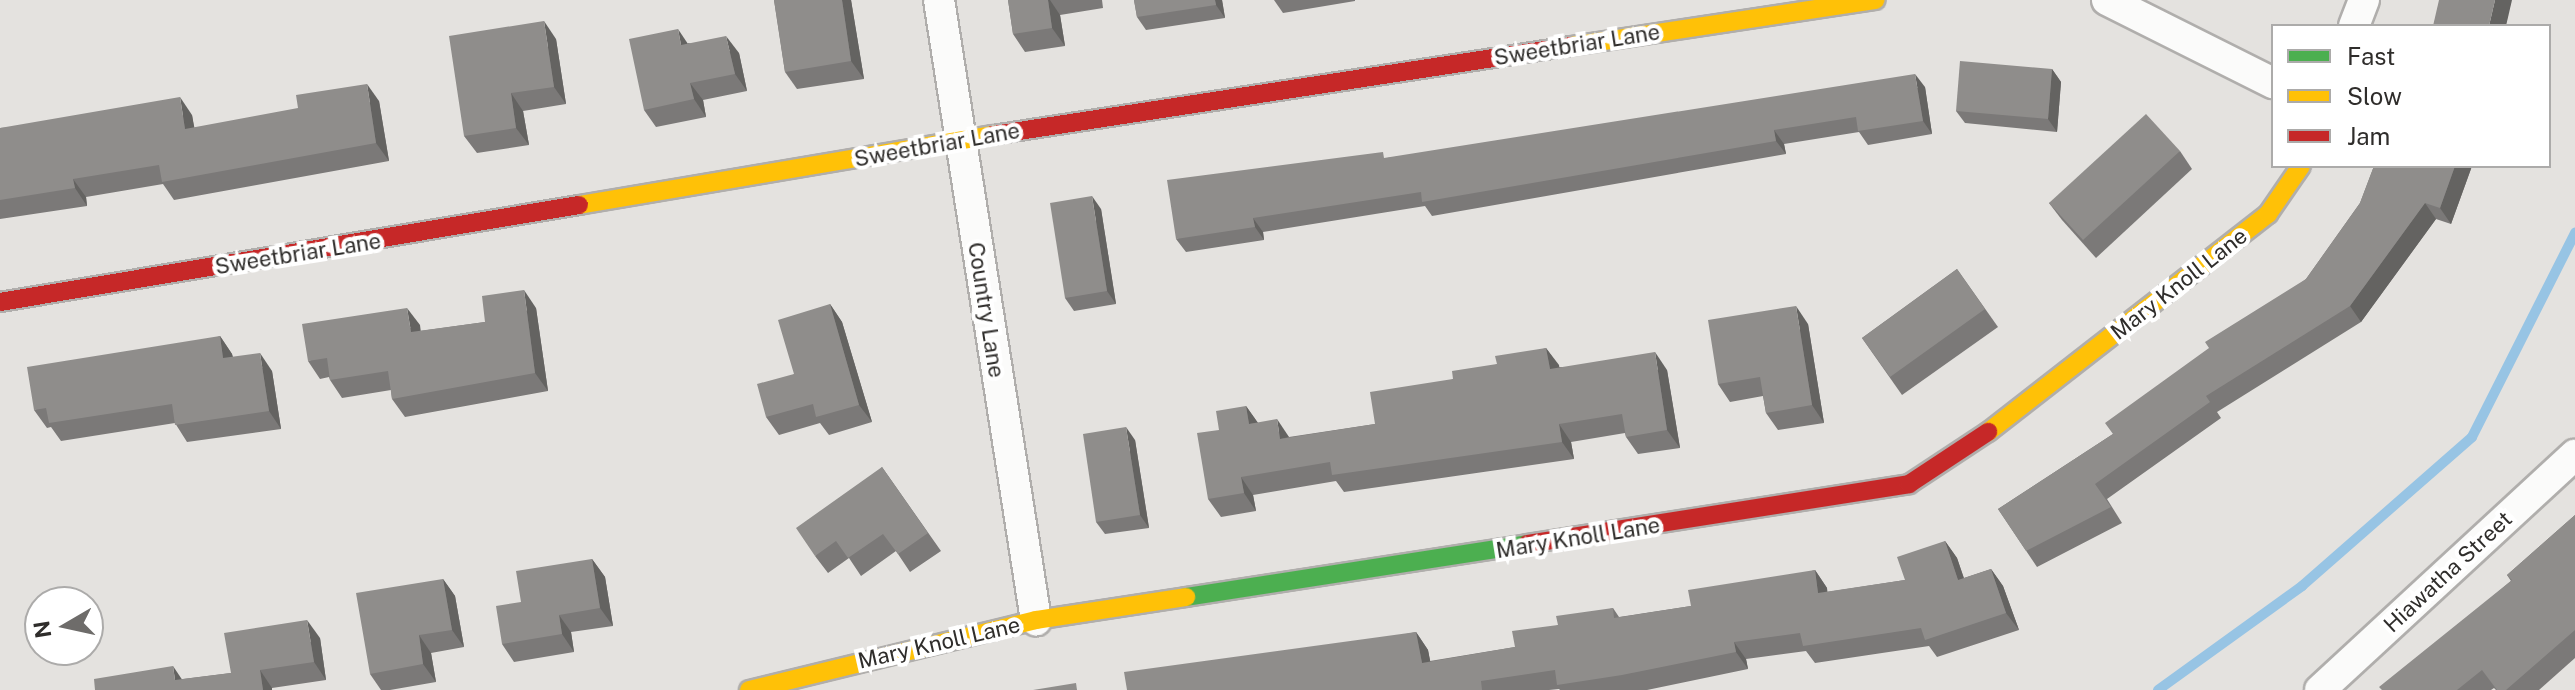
<!DOCTYPE html>
<html>
<head>
<meta charset="utf-8">
<style>
  body { margin:0 }
  #map { position:relative; width:2575px; height:690px; overflow:hidden; background:#e4e2df; font-family:"Public Sans",sans-serif }
  div>[style] { position:absolute }
  .stream>* { height:10px; margin:-5px; padding:0 5px; transform-origin:5px; border-radius:5px; background:#97c4e4 }
  .roads { filter:drop-shadow(2px 0 #b0aeac) drop-shadow(-2px 0 #b0aeac) drop-shadow(0 2px #b0aeac) drop-shadow(0 -2px #b0aeac) }
  .street>* { height:30px; margin:-15px; padding:0 15px; transform-origin:15px; border-radius:15px; background:#fbfbfa }
  .fast>* { height:18px; margin:-9px; padding:0 9px; transform-origin:9px; border-radius:9px; background:#4caf50 }
  .slow>* { height:18px; margin:-9px; padding:0 9px; transform-origin:9px; border-radius:9px; background:#ffc107 }
  .jam>* { height:18px; margin:-9px; padding:0 9px; transform-origin:9px; border-radius:9px; background:#c62828 }
  .wall>* { inset:0; background:#7b7978 }
  .shaded-wall>* { inset:0; background:#646361 }
  .building>* { inset:0; background:#8f8d8b }
  span { translate:-50% -50%; white-space:nowrap; text-align:center; line-height:1.15; -webkit-text-stroke:8px #fff; paint-order:stroke }
  .street-label { font-size:22px; color:#2f2d2b }
  .legend { position:absolute; left:2271px; top:24px; width:280px; height:144px; box-sizing:border-box; background:#fff; border:2px solid #acabaa; margin:0; padding:10px 14px; list-style:none; font-size:24px; color:#2f2d2b }
  .legend li { display:flex; align-items:center; gap:16px; height:40px }
  .legend b { width:40px; border:2px solid #acabaa }
  .north { position:absolute; left:24px; top:586px; width:80px; height:80px; box-sizing:border-box; background:#fff; border:2px solid #acabaa; border-radius:50%; rotate:261deg; font-size:22px; font-weight:700; line-height:32px; text-align:center; color:#2f2d2b }
  .north::after { content:''; display:block; margin:auto; width:28px; height:36px; background:#6e6c6a; clip-path:polygon(50% 0,100% 100%,50% 72%,0 100%) }
</style>
</head>
<body>
<div id="map">
  <div class="stream">
    <i style="left:2158px;top:690px;width:178px;rotate:-35.8deg"></i>
    <i style="left:2302px;top:586px;width:226px;rotate:-41.2deg"></i>
    <i style="left:2472px;top:437px;width:229px;rotate:-63.2deg"></i>
  </div>
  <div class="roads">
    <div class="street">
      <i style="left:939px;top:0;width:628px;rotate:81.11deg"></i>
      <i style="left:2107px;top:0;width:186px;rotate:26.6deg"></i>
      <i style="left:2354px;top:26px;width:28px;rotate:-69deg"></i>
      <i style="left:2320px;top:690px;width:347px;rotate:-42.7deg"></i>
    </div>
    <div class="fast">
      <i style="left:1186px;top:597px;width:345px;rotate:-8.8deg"></i>
    </div>
    <div class="slow">
      <i style="left:1571px;top:46px;width:308px;rotate:-8.6deg"></i>
      <i style="left:579px;top:205px;width:420px;rotate:-9.6deg"></i>
      <i style="left:1988px;top:432px;width:355px;rotate:-37.9deg"></i>
      <i style="left:2268px;top:214px;width:58px;rotate:-55.5deg"></i>
      <i style="left:749px;top:690px;width:295px;rotate:-13.7deg"></i>
      <i style="left:1036px;top:620px;width:152px;rotate:-8.7deg"></i>
    </div>
    <div class="jam">
      <i style="left:993px;top:135px;width:585px;rotate:-8.75deg"></i>
      <i style="left:0;top:302px;width:587px;rotate:-9.51deg"></i>
      <i style="left:1527px;top:544px;width:387px;rotate:-8.9deg"></i>
      <i style="left:1909px;top:484px;width:95px;rotate:-33.4deg"></i>
    </div>
  </div>
  <div class="wall">
    <i style="clip-path:polygon(774px 0,851px 0,864px 79px,797px 89px,785px 72px)"></i>
    <i style="clip-path:polygon(1008px 0,1102px 0,1103px 8px,1060px 15px,1065px 46px,1025px 52px,1013px 34px)"></i>
    <i style="clip-path:polygon(1134px 0,1222px 0,1225px 18px,1146px 30px,1137px 17px)"></i>
    <i style="clip-path:polygon(1274px 0,1355px 0,1355px 1px,1283px 13px)"></i>
    <i style="clip-path:polygon(556px 39px,566px 104px,523px 111px,529px 145px,477px 153px,464px 136px)"></i>
    <i style="clip-path:polygon(688px 43px,739px 53px,747px 91px,703px 100px,706px 117px,656px 127px,644px 110px)"></i>
    <i style="clip-path:polygon(2052px 69px,2061px 82px,2057px 132px,1965px 123px,1956px 111px)"></i>
    <i style="clip-path:polygon(1925px 87px,1932px 134px,1868px 145px,1859px 132px,1784px 144px,1786px 154px,1432px 216px,1425px 206px,1263px 232px,1264px 240px,1186px 252px,1176px 239px,1387px 158px)"></i>
    <i style="clip-path:polygon(379px 101px,389px 161px,174px 200px,163px 184px,86px 197px,87px 206px,0 219px,0 128px,192px 115px,194px 128px)"></i>
    <i style="clip-path:polygon(2180px 151px,2192px 169px,2096px 258px,2062px 220px,2049px 203px)"></i>
    <i style="clip-path:polygon(2374px 166px,2472px 166px,2451px 224px,2436px 219px,2361px 322px,2217px 412px,2221px 418px,2107px 499px,2122px 523px,2037px 567px,1998px 509px,2113px 434px,2306px 279px,2360px 203px)"></i>
    <i style="clip-path:polygon(1101px 209px,1116px 304px,1074px 311px,1065px 298px)"></i>
    <i style="clip-path:polygon(1957px 269px,1998px 327px,1902px 395px,1862px 338px)"></i>
    <i style="clip-path:polygon(830px 304px,842px 322px,872px 422px,829px 435px,820px 423px,779px 435px,766px 417px,794px 374px)"></i>
    <i style="clip-path:polygon(536px 308px,548px 391px,405px 417px,392px 399px,391px 390px,342px 398px,330px 380px,329px 377px,320px 379px,308px 361px,420px 325px,420px 331px,485px 322px)"></i>
    <i style="clip-path:polygon(1808px 324px,1824px 423px,1778px 430px,1766px 413px,1763px 396px,1730px 402px,1718px 384px)"></i>
    <i style="clip-path:polygon(220px 336px,232px 354px,233px 357px,272px 371px,281px 429px,187px 442px,175px 423px,61px 441px,51px 427px,47px 428px,34px 410px)"></i>
    <i style="clip-path:polygon(1546px 348px,1559px 367px,1667px 370px,1680px 448px,1638px 454px,1626px 437px,1625px 433px,1571px 442px,1574px 459px,1344px 492px,1336px 481px,1253px 495px,1256px 511px,1221px 517px,1208px 499px,1219px 430px,1246px 406px,1258px 423px,1289px 437px,1375px 424px,1453px 379px)"></i>
    <i style="clip-path:polygon(1135px 440px,1149px 528px,1105px 534px,1096px 522px)"></i>
    <i style="clip-path:polygon(882px 467px,941px 551px,910px 572px,896px 551px,861px 576px,849px 558px,828px 573px,815px 556px)"></i>
    <i style="clip-path:polygon(2575px 515px,2575px 658px,2539px 690px,2496px 690px,2494px 688px,2491px 690px,2382px 690px,2511px 581px,2507px 575px)"></i>
    <i style="clip-path:polygon(1945px 541px,1957px 558px,1964px 578px,1991px 569px,2003px 586px,2019px 630px,1937px 657px,1929px 646px,1815px 663px,1806px 651px,1746px 659px,1748px 669px,1647px 690px,1560px 690px,1559px 689px,1549px 690px,1127px 690px,1416px 632px,1428px 650px,1430px 661px,1515px 647px,1558px 625px,1613px 608px,1619px 617px,1691px 606px,1815px 570px,1827px 588px,1827px 592px,1905px 580px)"></i>
    <i style="clip-path:polygon(592px 559px,605px 577px,613px 626px,571px 632px,574px 652px,514px 662px,502px 644px,521px 602px)"></i>
    <i style="clip-path:polygon(443px 579px,455px 596px,464px 647px,431px 653px,436px 682px,390px 690px,381px 690px,370px 674px)"></i>
    <i style="clip-path:polygon(320px 638px,326px 680px,272px 688px,272px 690px,95px 690px,231px 673px)"></i>
  </div>
  <div class="shaded-wall">
    <i style="clip-path:polygon(842px 0,851px 0,864px 79px,851px 61px)"></i>
    <i style="clip-path:polygon(1048px 0,1050px 0,1060px 15px,1065px 46px,1052px 28px)"></i>
    <i style="clip-path:polygon(1215px 0,1222px 0,1225px 18px,1216px 5px)"></i>
    <i style="clip-path:polygon(2495px 0,2512px 0,2506px 26px,2489px 26px)"></i>
    <i style="clip-path:polygon(544px 21px,556px 39px,566px 104px,554px 87px)"></i>
    <i style="clip-path:polygon(678px 29px,690px 47px,681px 45px)"></i>
    <i style="clip-path:polygon(726px 36px,739px 53px,747px 91px,735px 74px)"></i>
    <i style="clip-path:polygon(2052px 69px,2061px 82px,2057px 132px,2048px 119px)"></i>
    <i style="clip-path:polygon(1915px 74px,1925px 87px,1932px 134px,1923px 121px)"></i>
    <i style="clip-path:polygon(690px 83px,703px 100px,706px 117px,694px 99px)"></i>
    <i style="clip-path:polygon(367px 84px,379px 101px,389px 161px,376px 143px)"></i>
    <i style="clip-path:polygon(511px 93px,523px 111px,529px 145px,516px 128px)"></i>
    <i style="clip-path:polygon(180px 97px,192px 115px,198px 147px,185px 129px)"></i>
    <i style="clip-path:polygon(1774px 130px,1784px 144px,1786px 154px,1776px 141px)"></i>
    <i style="clip-path:polygon(2455px 166px,2472px 166px,2451px 224px,2440px 208px)"></i>
    <i style="clip-path:polygon(73px 179px,86px 197px,87px 206px,75px 188px)"></i>
    <i style="clip-path:polygon(1092px 196px,1101px 209px,1116px 304px,1107px 291px)"></i>
    <i style="clip-path:polygon(2425px 203px,2436px 219px,2361px 322px,2350px 306px)"></i>
    <i style="clip-path:polygon(1253px 218px,1263px 232px,1264px 240px,1255px 227px)"></i>
    <i style="clip-path:polygon(524px 290px,536px 308px,548px 391px,535px 373px)"></i>
    <i style="clip-path:polygon(830px 304px,842px 322px,872px 422px,859px 405px)"></i>
    <i style="clip-path:polygon(1796px 306px,1808px 324px,1824px 423px,1812px 405px)"></i>
    <i style="clip-path:polygon(407px 308px,420px 325px,423px 350px,411px 332px)"></i>
    <i style="clip-path:polygon(220px 336px,232px 354px,236px 376px,223px 358px)"></i>
    <i style="clip-path:polygon(1546px 348px,1559px 365px,1562px 386px,1550px 369px)"></i>
    <i style="clip-path:polygon(1655px 352px,1667px 370px,1680px 448px,1667px 430px)"></i>
    <i style="clip-path:polygon(260px 353px,272px 371px,281px 429px,269px 411px)"></i>
    <i style="clip-path:polygon(1246px 406px,1258px 423px,1249px 424px)"></i>
    <i style="clip-path:polygon(1277px 419px,1289px 437px,1280px 439px)"></i>
    <i style="clip-path:polygon(1559px 424px,1571px 442px,1574px 459px,1562px 442px)"></i>
    <i style="clip-path:polygon(1126px 427px,1135px 440px,1149px 528px,1140px 515px)"></i>
    <i style="clip-path:polygon(1241px 477px,1253px 495px,1256px 511px,1244px 493px)"></i>
    <i style="clip-path:polygon(1945px 541px,1957px 558px,1970px 597px,1958px 580px)"></i>
    <i style="clip-path:polygon(592px 559px,605px 577px,613px 626px,600px 608px)"></i>
    <i style="clip-path:polygon(1991px 569px,2003px 586px,2019px 630px,2006px 613px)"></i>
    <i style="clip-path:polygon(1815px 570px,1827px 588px,1830px 611px,1818px 593px)"></i>
    <i style="clip-path:polygon(443px 579px,455px 596px,464px 647px,452px 630px)"></i>
    <i style="clip-path:polygon(559px 615px,571px 632px,574px 652px,562px 634px)"></i>
    <i style="clip-path:polygon(307px 620px,320px 638px,326px 680px,314px 662px)"></i>
    <i style="clip-path:polygon(1416px 632px,1428px 650px,1434px 680px,1422px 663px)"></i>
    <i style="clip-path:polygon(419px 635px,431px 653px,436px 682px,423px 664px)"></i>
    <i style="clip-path:polygon(1734px 642px,1746px 659px,1748px 669px,1736px 652px)"></i>
    <i style="clip-path:polygon(173px 666px,185px 684px,175px 680px)"></i>
    <i style="clip-path:polygon(260px 670px,272px 688px,272px 690px,263px 690px)"></i>
  </div>
  <div class="building">
    <i style="clip-path:polygon(774px 0,842px 0,851px 61px,785px 72px)"></i>
    <i style="clip-path:polygon(1008px 0,1048px 0,1052px 28px,1013px 34px)"></i>
    <i style="clip-path:polygon(1134px 0,1215px 0,1216px 5px,1137px 17px)"></i>
    <i style="clip-path:polygon(2439px 0,2495px 0,2489px 26px,2433px 26px)"></i>
    <i style="clip-path:polygon(544px 21px,554px 87px,511px 93px,516px 128px,464px 136px,449px 36px)"></i>
    <i style="clip-path:polygon(678px 29px,681px 45px,726px 36px,735px 74px,690px 83px,694px 99px,644px 110px,629px 39px)"></i>
    <i style="clip-path:polygon(1960px 61px,2052px 69px,2048px 119px,1956px 111px)"></i>
    <i style="clip-path:polygon(1915px 74px,1923px 121px,1858px 131px,1856px 117px,1774px 130px,1776px 141px,1422px 202px,1421px 192px,1253px 218px,1255px 227px,1176px 239px,1167px 180px,1383px 152px,1384px 158px)"></i>
    <i style="clip-path:polygon(367px 84px,376px 143px,162px 182px,159px 165px,73px 179px,75px 188px,0 200px,0 128px,180px 97px,185px 129px,298px 108px,296px 95px)"></i>
    <i style="clip-path:polygon(2146px 114px,2180px 151px,2083px 240px,2049px 203px)"></i>
    <i style="clip-path:polygon(2374px 166px,2455px 166px,2440px 208px,2425px 203px,2350px 306px,2206px 396px,2210px 402px,2095px 484px,2111px 507px,2026px 551px,1998px 509px,2113px 434px,2105px 423px,2209px 348px,2205px 342px,2306px 279px,2360px 203px)"></i>
    <i style="clip-path:polygon(1092px 196px,1107px 291px,1065px 298px,1050px 203px)"></i>
    <i style="clip-path:polygon(1957px 269px,1985px 309px,1890px 377px,1862px 338px)"></i>
    <i style="clip-path:polygon(524px 290px,535px 373px,392px 399px,388px 371px,330px 380px,327px 358px,308px 361px,302px 324px,407px 308px,411px 332px,485px 322px,482px 296px)"></i>
    <i style="clip-path:polygon(830px 304px,859px 405px,816px 417px,813px 404px,766px 417px,757px 384px,794px 374px,778px 320px)"></i>
    <i style="clip-path:polygon(1796px 306px,1812px 405px,1766px 413px,1760px 377px,1718px 384px,1708px 320px)"></i>
    <i style="clip-path:polygon(220px 336px,223px 358px,260px 353px,269px 411px,175px 425px,172px 404px,49px 423px,46px 408px,34px 410px,27px 367px)"></i>
    <i style="clip-path:polygon(1546px 348px,1550px 369px,1655px 352px,1667px 430px,1626px 437px,1622px 414px,1559px 424px,1562px 442px,1332px 475px,1330px 462px,1241px 477px,1244px 493px,1208px 499px,1197px 433px,1219px 430px,1216px 411px,1246px 406px,1249px 424px,1277px 419px,1280px 439px,1375px 424px,1370px 392px,1453px 379px,1452px 371px,1497px 364px,1495px 356px)"></i>
    <i style="clip-path:polygon(1126px 427px,1140px 515px,1096px 522px,1083px 434px)"></i>
    <i style="clip-path:polygon(882px 467px,928px 533px,898px 554px,883px 534px,848px 558px,836px 541px,815px 556px,796px 528px)"></i>
    <i style="clip-path:polygon(2575px 515px,2575px 630px,2506px 690px,2497px 690px,2482px 670px,2457px 690px,2382px 690px,2379px 687px,2512px 580px,2507px 575px)"></i>
    <i style="clip-path:polygon(1945px 541px,1958px 580px,1991px 569px,2006px 613px,1925px 640px,1921px 628px,1803px 646px,1800px 633px,1734px 642px,1736px 652px,1622px 675px,1557px 685px,1555px 670px,1481px 681px,1482px 690px,1127px 690px,1124px 672px,1416px 632px,1422px 663px,1515px 647px,1512px 631px,1558px 625px,1556px 616px,1613px 608px,1614px 618px,1691px 606px,1688px 590px,1815px 570px,1818px 593px,1905px 580px,1897px 557px)"></i>
    <i style="clip-path:polygon(592px 559px,600px 608px,559px 615px,562px 634px,502px 644px,496px 606px,521px 602px,516px 571px)"></i>
    <i style="clip-path:polygon(443px 579px,452px 630px,419px 635px,423px 664px,370px 674px,356px 593px)"></i>
    <i style="clip-path:polygon(307px 620px,314px 662px,260px 670px,263px 690px,95px 690px,94px 679px,173px 666px,175px 680px,231px 673px,224px 633px)"></i>
    <i style="clip-path:polygon(1076px 683px,1077px 690px,1033px 690px)"></i>
  </div>
  <div class="street-label">
    <span style="left:1577px;top:45px;rotate:-9deg">Sweetbriar Lane</span>
    <span style="left:937px;top:145px;rotate:-10deg">Sweetbriar Lane</span>
    <span style="left:298px;top:254px;rotate:-9deg">Sweetbriar Lane</span>
    <span style="left:2179px;top:284px;rotate:-38deg">Mary Knoll Lane</span>
    <span style="left:986px;top:310px;rotate:81deg">Country Lane</span>
    <span style="left:1578px;top:538px;rotate:-9deg">Mary Knoll Lane</span>
    <span style="left:2448px;top:572px;rotate:-43deg">Hiawatha Street</span>
    <span style="left:939px;top:643px;rotate:-13deg">Mary Knoll Lane</span>
  </div>
  <ul class="legend">
  <li><b style="height:10px;background:#4caf50"></b>Fast</li>
  <li><b style="height:10px;background:#ffc107"></b>Slow</li>
  <li><b style="height:10px;background:#c62828"></b>Jam</li>
  </ul>
  <div class="north">N</div>
</div>
</body>
</html>
